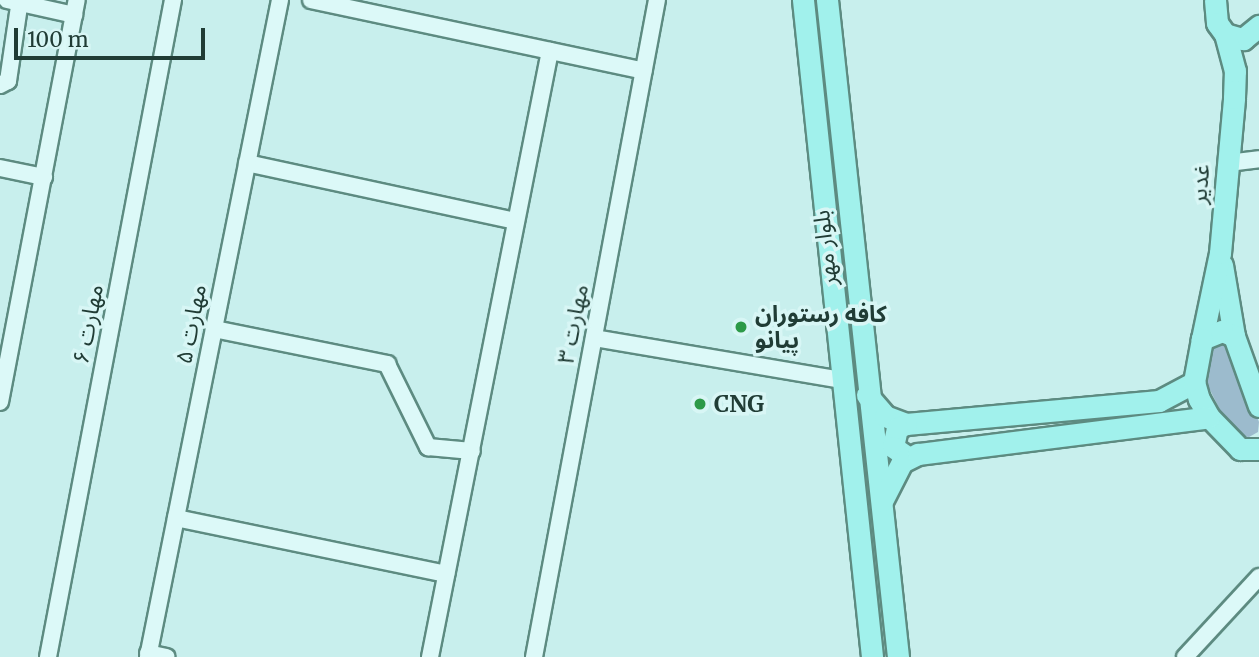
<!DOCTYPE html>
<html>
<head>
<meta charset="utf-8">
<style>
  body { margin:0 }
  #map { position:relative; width:1259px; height:657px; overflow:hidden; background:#c8efed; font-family:Merriweather,"Noto Sans Arabic",serif }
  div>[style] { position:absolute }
  .green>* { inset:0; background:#9cbbcd }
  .roads { filter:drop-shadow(2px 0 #5d8b81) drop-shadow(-2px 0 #5d8b81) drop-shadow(0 2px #5d8b81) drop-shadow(0 -2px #5d8b81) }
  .minor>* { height:16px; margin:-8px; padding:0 8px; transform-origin:8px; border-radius:8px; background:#dcf9f8 }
  .major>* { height:21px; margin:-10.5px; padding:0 10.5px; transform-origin:10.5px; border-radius:10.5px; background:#a1f1ec }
  .dots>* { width:19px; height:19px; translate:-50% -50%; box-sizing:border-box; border:4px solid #d8f6f5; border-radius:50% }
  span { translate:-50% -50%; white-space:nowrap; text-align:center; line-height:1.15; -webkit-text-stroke:7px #d8f6f5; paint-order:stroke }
  .street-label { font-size:23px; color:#203c35 }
  .poi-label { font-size:23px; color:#203c35; font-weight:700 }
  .left { translate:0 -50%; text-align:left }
  .scale { position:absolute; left:14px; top:28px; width:191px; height:32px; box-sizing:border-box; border:4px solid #203c35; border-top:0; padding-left:9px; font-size:21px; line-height:24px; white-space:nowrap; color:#203c35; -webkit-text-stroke:5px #d8f6f5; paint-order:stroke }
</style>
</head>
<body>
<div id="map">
  <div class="green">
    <i style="clip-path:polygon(1215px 336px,1228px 341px,1259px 422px,1258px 432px,1249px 437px,1238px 436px,1226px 422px,1204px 378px)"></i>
  </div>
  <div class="roads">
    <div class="minor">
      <i style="left:7px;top:0;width:69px;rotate:12.6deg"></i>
      <i style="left:311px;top:0;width:340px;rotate:12deg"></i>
      <i style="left:0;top:85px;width:9px;rotate:-27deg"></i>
      <i style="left:8px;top:81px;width:82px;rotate:-81.6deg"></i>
      <i style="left:247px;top:163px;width:275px;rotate:12.2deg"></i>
      <i style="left:1228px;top:163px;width:31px;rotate:-7deg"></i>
      <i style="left:0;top:168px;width:45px;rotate:11.6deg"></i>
      <i style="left:214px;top:329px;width:177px;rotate:11.4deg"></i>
      <i style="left:387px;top:364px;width:93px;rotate:63.7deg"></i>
      <i style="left:428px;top:447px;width:44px;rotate:5.2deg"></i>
      <i style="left:594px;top:338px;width:253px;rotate:9.6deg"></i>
      <i style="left:0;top:402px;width:409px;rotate:-79.2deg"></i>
      <i style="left:176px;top:518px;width:276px;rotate:11.7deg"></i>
      <i style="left:148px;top:653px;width:19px;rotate:12deg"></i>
      <i style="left:48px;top:657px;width:669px;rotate:-79.23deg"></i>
      <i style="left:148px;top:657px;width:670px;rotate:-78.64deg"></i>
      <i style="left:430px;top:657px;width:618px;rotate:-78.8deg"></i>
      <i style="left:534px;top:657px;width:668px;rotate:-79.4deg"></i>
      <i style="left:1185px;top:657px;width:109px;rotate:-47.2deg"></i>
    </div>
    <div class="major">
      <i style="left:803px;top:0;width:661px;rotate:84deg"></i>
      <i style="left:827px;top:0;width:661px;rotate:83.83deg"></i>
      <i style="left:1215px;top:0;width:23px;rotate:85deg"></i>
      <i style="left:1217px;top:23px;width:14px;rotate:54deg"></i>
      <i style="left:1225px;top:34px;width:19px;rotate:16deg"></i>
      <i style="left:1243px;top:39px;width:21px;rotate:-39deg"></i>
      <i style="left:1222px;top:265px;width:72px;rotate:80.4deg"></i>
      <i style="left:1202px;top:339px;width:88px;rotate:-78.2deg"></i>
      <i style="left:1220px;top:253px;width:156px;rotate:-84.8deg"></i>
      <i style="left:1234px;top:98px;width:27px;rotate:-88deg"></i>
      <i style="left:1235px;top:71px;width:38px;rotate:-105deg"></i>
      <i style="left:867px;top:395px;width:28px;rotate:49deg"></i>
      <i style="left:885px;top:416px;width:22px;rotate:21deg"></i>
      <i style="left:906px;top:424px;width:254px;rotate:-5.2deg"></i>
      <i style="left:1159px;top:401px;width:40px;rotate:-28deg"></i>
      <i style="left:1259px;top:406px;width:74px;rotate:-109.7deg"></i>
      <i style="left:1234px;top:336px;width:13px;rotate:-157deg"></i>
      <i style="left:1222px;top:331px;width:22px;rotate:158deg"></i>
      <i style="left:1202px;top:339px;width:44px;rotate:100.5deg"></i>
      <i style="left:1194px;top:382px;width:18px;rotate:74deg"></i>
      <i style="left:1199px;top:399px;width:21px;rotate:61deg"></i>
      <i style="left:1209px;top:417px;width:45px;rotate:45.9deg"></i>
      <i style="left:1240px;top:449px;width:19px"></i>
      <i style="left:906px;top:424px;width:10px;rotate:156deg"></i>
      <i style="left:897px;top:428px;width:19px;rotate:102deg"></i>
      <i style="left:893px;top:447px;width:19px;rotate:35deg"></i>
      <i style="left:882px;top:501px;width:44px;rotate:-62.9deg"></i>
      <i style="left:902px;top:462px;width:18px;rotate:-27deg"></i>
      <i style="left:918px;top:454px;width:293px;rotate:-7.2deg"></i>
    </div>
  </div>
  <div class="dots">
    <i style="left:741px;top:327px;background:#2d9a48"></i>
    <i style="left:700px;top:404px;background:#2d9a48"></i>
  </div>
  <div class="street-label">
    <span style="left:1200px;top:184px;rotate:-85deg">غدیر</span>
    <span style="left:825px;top:248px;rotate:-96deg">بلوار مهر</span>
    <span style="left:88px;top:324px;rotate:-79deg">مهارت ۶</span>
    <span style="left:191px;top:324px;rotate:-79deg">مهارت ۵</span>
    <span style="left:573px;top:324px;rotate:-79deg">مهارت ۳</span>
  </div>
  <div class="poi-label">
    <span class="left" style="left:755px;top:327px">كافه رستوران<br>پيانو</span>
    <span class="left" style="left:714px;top:404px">CNG</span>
  </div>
  <div class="scale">100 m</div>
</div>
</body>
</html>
